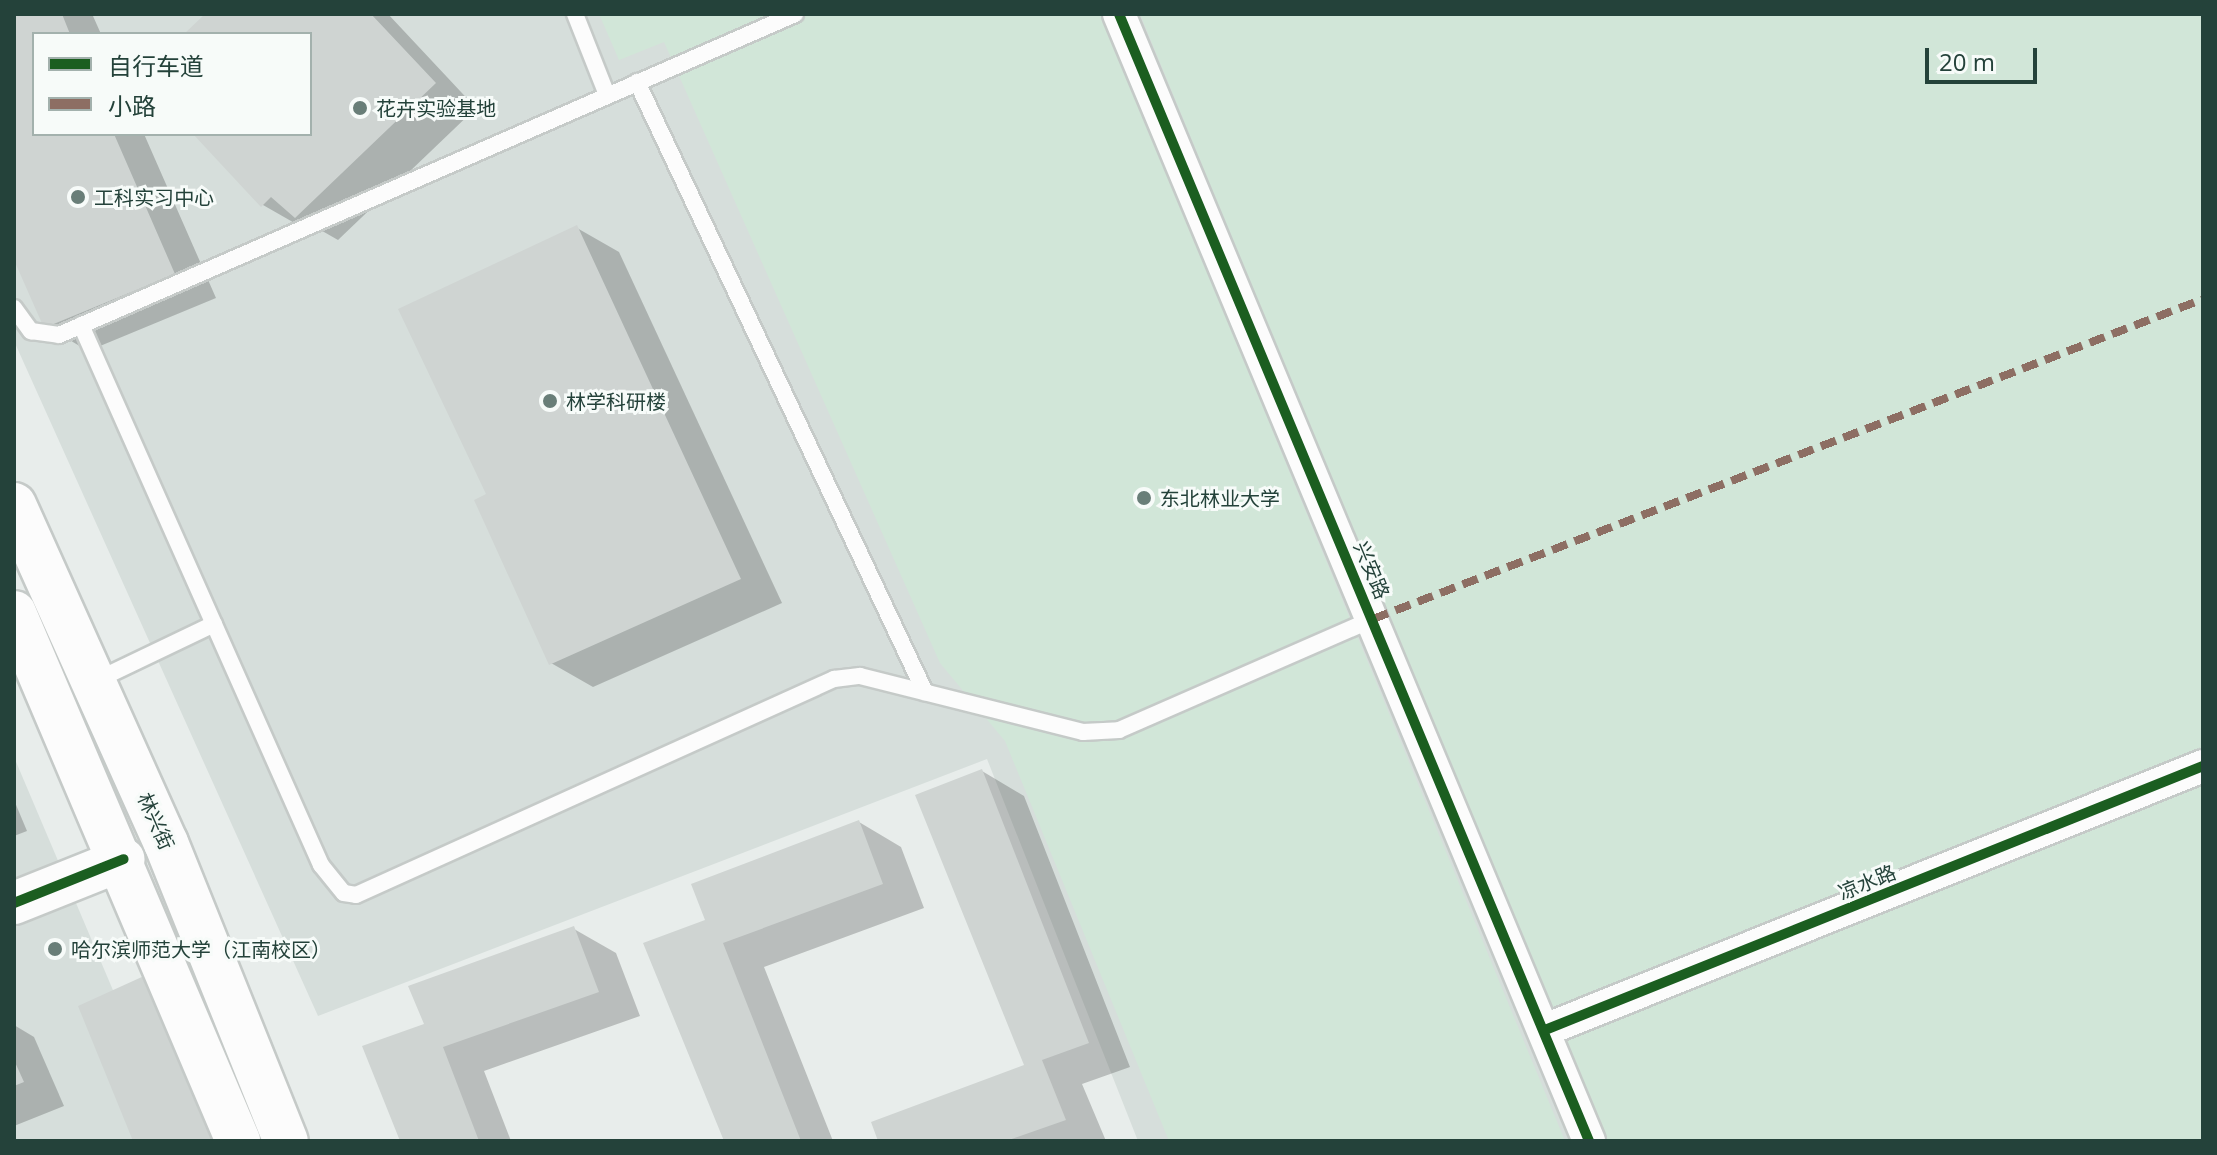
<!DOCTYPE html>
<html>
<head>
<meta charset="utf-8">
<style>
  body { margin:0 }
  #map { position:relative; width:2217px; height:1155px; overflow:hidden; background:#e8edeb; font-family:"Open Sans","Noto Sans SC",sans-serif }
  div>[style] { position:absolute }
  .built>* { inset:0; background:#d6dedb }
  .green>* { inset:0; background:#d1e6d8 }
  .shadow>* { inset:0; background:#0003 }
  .building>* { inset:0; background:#cfd4d2 }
  .roads { filter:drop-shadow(2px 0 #c5cac8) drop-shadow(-2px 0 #c5cac8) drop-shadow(0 2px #c5cac8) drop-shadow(0 -2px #c5cac8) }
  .service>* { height:16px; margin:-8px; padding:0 8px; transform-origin:8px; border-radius:8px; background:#fcfcfc }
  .minor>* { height:32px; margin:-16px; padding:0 16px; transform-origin:16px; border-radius:16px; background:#fcfcfc }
  .tertiary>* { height:42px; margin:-21px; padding:0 21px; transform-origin:21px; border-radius:21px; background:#fcfcfc }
  .secondary>* { height:44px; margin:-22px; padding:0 22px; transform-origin:22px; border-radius:22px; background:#fcfcfc }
  .quiet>* { height:8px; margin-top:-4px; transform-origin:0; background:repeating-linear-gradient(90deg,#8d6e63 0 16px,transparent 0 24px) }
  .cycleway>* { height:10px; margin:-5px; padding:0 5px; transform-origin:5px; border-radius:5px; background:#1b5e20 }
  .dots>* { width:22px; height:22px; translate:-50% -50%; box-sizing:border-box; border:4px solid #f7fbf9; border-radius:50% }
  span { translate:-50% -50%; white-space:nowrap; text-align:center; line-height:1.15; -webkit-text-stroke:6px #f7fbf9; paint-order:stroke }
  .poi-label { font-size:20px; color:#24423a }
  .left { translate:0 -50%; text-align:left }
  .street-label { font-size:20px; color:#24423a }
  .frame { position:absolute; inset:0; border:16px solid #24423a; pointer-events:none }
  .legend { position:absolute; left:32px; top:32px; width:280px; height:104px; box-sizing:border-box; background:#f7fbf9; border:2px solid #a3b1ad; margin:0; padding:10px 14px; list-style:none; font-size:24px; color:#24423a }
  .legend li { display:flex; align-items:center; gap:16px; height:40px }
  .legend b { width:40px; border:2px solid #a3b1ad }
  .scale { position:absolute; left:1925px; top:48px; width:112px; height:36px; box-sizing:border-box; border:4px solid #24423a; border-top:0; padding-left:10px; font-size:24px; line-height:28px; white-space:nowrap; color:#24423a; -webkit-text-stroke:6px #f7fbf9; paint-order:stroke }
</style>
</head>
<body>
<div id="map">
  <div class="built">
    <i style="clip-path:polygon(evenodd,14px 14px,2203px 14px,2203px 1141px,1138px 1141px,987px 759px,318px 1016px,14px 341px,14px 14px,34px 34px,310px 34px,310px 134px,34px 134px,34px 34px)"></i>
    <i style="clip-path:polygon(14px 757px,177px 1141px,14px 1141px)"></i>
  </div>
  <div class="green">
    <i style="clip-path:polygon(599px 14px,1101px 14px,1565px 1141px,1169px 1141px,1005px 741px,940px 663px,664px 42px,619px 60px)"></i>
    <i style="clip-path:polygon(1140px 14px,2203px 14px,2203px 752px,1551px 1014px)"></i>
    <i style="clip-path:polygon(2203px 782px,2203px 1141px,1603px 1141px,1563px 1040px)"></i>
  </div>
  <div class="shadow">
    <i style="clip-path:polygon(14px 14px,99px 14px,93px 16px,101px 34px,34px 34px,34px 134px,144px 134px,216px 298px,88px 351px,46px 326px,14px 255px)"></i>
    <i style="clip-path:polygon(207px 14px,388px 14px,476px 108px,338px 240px,310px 224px,305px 229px,263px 205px,196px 134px,310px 134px,310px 34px,187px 34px)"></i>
    <i style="clip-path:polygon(577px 228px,619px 252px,782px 603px,593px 687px,551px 663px)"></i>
    <i style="clip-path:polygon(982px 771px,1024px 796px,1130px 1067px,1082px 1084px,1106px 1141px,880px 1141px,1027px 1066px)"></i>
    <i style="clip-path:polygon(14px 800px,27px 831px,14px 836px)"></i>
    <i style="clip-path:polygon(859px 822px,901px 847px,924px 908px,764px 967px,833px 1141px,726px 1141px,708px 921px)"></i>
    <i style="clip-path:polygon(574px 929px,616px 953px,640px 1016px,484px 1071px,511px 1141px,402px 1141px,426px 1025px)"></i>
    <i style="clip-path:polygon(144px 978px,186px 1003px,244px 1141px,135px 1141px)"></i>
    <i style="clip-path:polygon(14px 1025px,34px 1037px,64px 1106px,14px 1126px)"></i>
  </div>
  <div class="building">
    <i style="clip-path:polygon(14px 14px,62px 14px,70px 34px,34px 34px,34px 134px,114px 134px,175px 274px,44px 328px,14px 260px)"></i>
    <i style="clip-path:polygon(205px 14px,371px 14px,436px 83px,295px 218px,271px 197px,261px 207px,193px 134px,310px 134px,310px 34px,184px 34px)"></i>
    <i style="clip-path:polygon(577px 225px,741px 579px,549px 665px,474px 500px,486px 494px,398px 309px)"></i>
    <i style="clip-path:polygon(982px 769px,1089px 1043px,1042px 1060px,1066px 1120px,1006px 1141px,878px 1141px,871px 1122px,1024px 1065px,915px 795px)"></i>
    <i style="clip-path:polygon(859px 820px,883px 884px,723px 943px,801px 1141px,724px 1141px,643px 943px,705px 920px,691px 884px)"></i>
    <i style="clip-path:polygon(574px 926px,599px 992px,443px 1047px,479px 1141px,400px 1141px,362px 1046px,424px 1024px,408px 986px)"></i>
    <i style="clip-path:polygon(144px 976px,213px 1141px,133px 1141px,78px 1006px)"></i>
    <i style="clip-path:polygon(14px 1060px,24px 1082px,14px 1086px)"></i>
  </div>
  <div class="roads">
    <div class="service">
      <i style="left:575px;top:14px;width:87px;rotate:68.4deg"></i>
      <i style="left:637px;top:82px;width:675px;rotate:64.73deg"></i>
      <i style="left:14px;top:308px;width:29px;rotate:54deg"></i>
      <i style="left:31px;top:331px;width:28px;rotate:8deg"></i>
      <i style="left:59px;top:335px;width:803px;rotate:-23.56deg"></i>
      <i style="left:81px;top:325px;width:591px;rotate:66.04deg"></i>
      <i style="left:321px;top:865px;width:36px;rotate:51deg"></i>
      <i style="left:344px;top:893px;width:12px;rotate:9deg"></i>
      <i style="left:356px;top:895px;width:525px;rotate:-24.32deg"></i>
      <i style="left:834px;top:679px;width:26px;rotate:-7deg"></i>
      <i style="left:860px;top:676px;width:230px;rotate:14.1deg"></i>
      <i style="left:1083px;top:732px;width:36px;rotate:-3deg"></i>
      <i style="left:1119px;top:730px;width:277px;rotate:-23.6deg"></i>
      <i style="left:95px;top:681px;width:132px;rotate:-25.6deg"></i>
    </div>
    <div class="minor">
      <i style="left:1119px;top:14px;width:1221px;rotate:67.36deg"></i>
      <i style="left:1545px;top:1030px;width:709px;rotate:-21.86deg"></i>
    </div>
    <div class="tertiary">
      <i style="left:14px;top:903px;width:118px;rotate:-21.8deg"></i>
    </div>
    <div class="secondary">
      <i style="left:14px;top:505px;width:371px;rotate:65.8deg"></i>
      <i style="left:166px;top:843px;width:321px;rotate:68.1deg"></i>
      <i style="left:14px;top:613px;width:574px;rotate:67.01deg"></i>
    </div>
  </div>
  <div class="quiet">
    <i style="left:1373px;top:619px;width:890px;rotate:-21.08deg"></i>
  </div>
  <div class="cycleway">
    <i style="left:1119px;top:14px;width:1221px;rotate:67.36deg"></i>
    <i style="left:14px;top:903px;width:118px;rotate:-21.8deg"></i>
    <i style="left:1545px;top:1030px;width:709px;rotate:-21.86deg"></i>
  </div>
  <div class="dots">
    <i style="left:360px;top:108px;background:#697e78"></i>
    <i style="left:78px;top:197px;background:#697e78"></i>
    <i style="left:550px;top:401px;background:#697e78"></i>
    <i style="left:1144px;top:498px;background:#697e78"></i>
    <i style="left:55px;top:949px;background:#697e78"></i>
  </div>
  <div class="poi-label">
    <span class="left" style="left:376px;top:108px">花卉实验基地</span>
    <span class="left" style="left:94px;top:197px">工科实习中心</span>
    <span class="left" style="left:566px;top:401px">林学科研楼</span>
    <span class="left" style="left:1160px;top:498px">东北林业大学</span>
    <span class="left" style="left:71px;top:949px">哈尔滨师范大学（江南校区）</span>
  </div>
  <div class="street-label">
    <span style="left:1372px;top:570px;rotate:67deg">兴安路</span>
    <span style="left:156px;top:821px;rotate:66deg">林兴街</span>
    <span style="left:1867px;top:882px;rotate:-22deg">凉水路</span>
  </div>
  <div class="frame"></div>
  <ul class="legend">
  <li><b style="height:10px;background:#1b5e20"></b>自行车道</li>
  <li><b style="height:10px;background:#8d6e63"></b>小路</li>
  </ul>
  <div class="scale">20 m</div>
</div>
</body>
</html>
